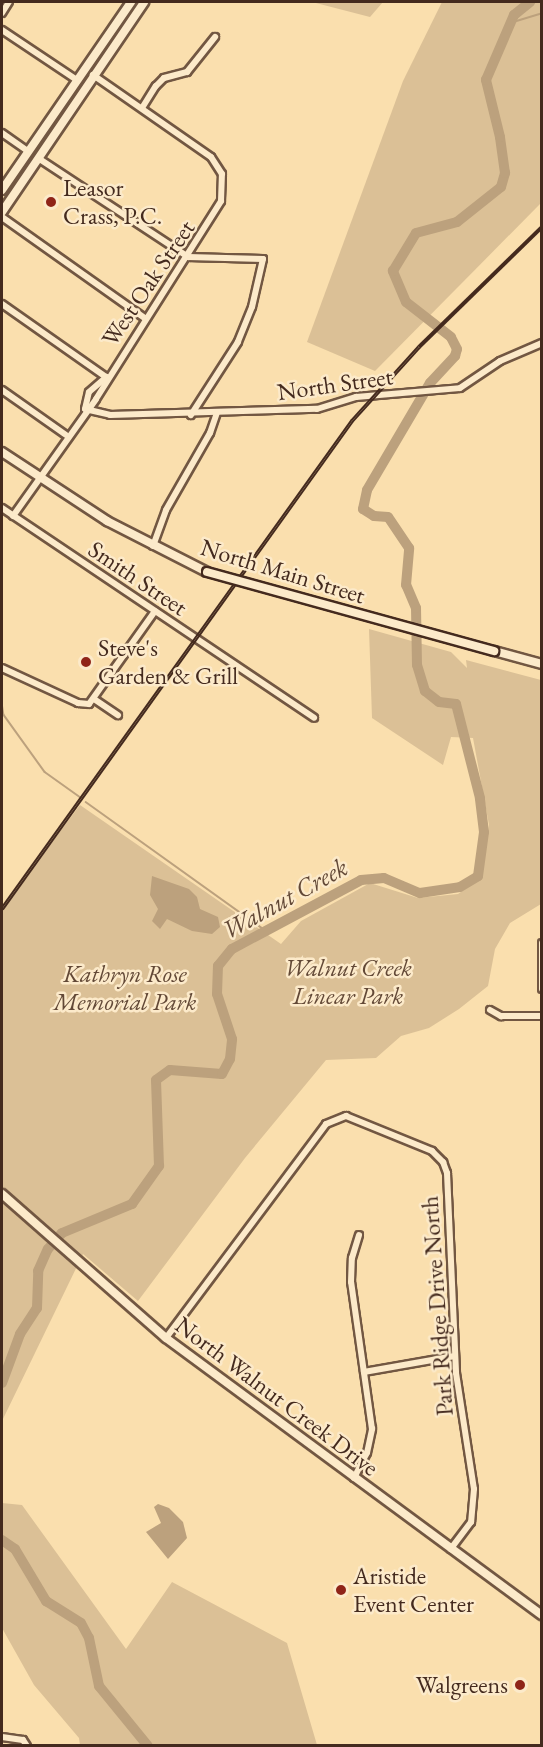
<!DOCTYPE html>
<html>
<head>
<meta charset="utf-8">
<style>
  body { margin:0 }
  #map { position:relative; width:543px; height:1747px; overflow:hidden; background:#fadfae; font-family:"EB Garamond",serif }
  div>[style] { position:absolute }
  .green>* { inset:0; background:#dbc096 }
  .water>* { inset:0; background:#bca17d }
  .stream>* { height:1.5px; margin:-0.75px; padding:0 0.75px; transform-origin:0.75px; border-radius:0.75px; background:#bca17d }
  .river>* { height:10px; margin:-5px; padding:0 5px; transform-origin:5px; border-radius:5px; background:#bca17d }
  .roads { filter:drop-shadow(2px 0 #725742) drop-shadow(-2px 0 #725742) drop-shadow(0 2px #725742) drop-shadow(0 -2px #725742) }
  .minor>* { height:6px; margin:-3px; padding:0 3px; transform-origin:3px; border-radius:3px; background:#fceaca }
  .secondary>* { height:8px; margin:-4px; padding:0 4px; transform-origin:4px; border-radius:4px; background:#fceaca }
  .rail>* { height:4px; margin-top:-2px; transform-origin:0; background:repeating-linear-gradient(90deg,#fceaca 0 4.5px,#442a1e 0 9px); box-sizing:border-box; border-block:2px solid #442a1e }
  .bridges { filter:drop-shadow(2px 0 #442a1e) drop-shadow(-2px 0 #442a1e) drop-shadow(0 2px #442a1e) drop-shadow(0 -2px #442a1e) }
  .secondary-bridge>* { height:8px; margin:-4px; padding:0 4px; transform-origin:4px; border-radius:4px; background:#fceaca }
  .dots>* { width:16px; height:16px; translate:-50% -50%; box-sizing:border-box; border:3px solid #fceaca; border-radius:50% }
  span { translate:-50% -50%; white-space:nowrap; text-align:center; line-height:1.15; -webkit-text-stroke:5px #fceaca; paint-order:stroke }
  .poi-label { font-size:24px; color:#442a1e }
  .left { translate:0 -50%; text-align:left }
  .right { translate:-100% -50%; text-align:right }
  .street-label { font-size:24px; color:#442a1e }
  .park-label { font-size:24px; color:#624836; font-style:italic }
  .water-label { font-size:26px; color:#624836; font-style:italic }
  .frame { position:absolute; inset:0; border:3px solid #442a1e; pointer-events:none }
</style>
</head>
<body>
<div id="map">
  <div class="green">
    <i style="clip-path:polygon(312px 2px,383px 2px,370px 17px)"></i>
    <i style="clip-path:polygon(442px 2px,541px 2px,541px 203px,375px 371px,307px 342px,403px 81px)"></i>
    <i style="clip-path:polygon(369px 629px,451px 652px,467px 668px,466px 660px,541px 680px,541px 904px,510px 923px,495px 949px,488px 986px,459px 1009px,429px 1028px,401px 1036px,376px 1058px,326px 1060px,245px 1158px,138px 1301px,83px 1254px,2px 1421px,2px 908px,80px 805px,281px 944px,301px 921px,370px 883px,418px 898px,458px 894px,482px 877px,489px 825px,473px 738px,451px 737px,443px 765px,372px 718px)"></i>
    <i style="clip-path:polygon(2px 1503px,22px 1505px,126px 1649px,172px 1582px,287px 1643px,317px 1745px,80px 1745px,79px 1738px,34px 1685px,2px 1628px)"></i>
  </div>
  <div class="water">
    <i style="clip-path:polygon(152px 876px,189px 889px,197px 897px,200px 909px,218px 917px,220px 927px,212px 934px,192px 931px,167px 919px,160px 929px,152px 921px,158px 909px,150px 895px)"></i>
    <i style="clip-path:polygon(158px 1504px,169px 1508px,183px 1522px,187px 1538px,168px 1559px,146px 1532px,161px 1523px,154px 1507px)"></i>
  </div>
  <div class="stream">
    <i style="left:510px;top:23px;width:34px;rotate:-17deg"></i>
    <i style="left:2px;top:703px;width:12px;rotate:81deg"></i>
    <i style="left:4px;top:715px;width:70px;rotate:54.3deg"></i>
    <i style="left:45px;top:772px;width:43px;rotate:35.5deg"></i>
    <i style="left:86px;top:802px;width:221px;rotate:35.6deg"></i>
  </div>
  <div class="river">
    <i style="left:2px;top:1383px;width:52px;rotate:-69.8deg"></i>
    <i style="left:20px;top:1334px;width:31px;rotate:-57deg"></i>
    <i style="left:37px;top:1308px;width:37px;rotate:-88deg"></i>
    <i style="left:38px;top:1271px;width:24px;rotate:-66deg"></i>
    <i style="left:48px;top:1249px;width:21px;rotate:-49deg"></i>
    <i style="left:62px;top:1233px;width:76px;rotate:-22.5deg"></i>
    <i style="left:132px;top:1204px;width:47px;rotate:-54.6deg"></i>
    <i style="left:159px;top:1166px;width:86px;rotate:-92deg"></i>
    <i style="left:156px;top:1080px;width:17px;rotate:-36deg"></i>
    <i style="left:170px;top:1070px;width:52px;rotate:4.4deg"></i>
    <i style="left:222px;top:1074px;width:17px;rotate:-62deg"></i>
    <i style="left:230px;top:1059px;width:20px;rotate:-84deg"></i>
    <i style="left:232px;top:1039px;width:47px;rotate:-108.4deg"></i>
    <i style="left:217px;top:994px;width:28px;rotate:-88deg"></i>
    <i style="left:218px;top:966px;width:22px;rotate:-51deg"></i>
    <i style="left:232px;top:949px;width:146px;rotate:-28.1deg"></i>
    <i style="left:361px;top:880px;width:23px;rotate:-5deg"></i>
    <i style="left:384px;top:878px;width:39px;rotate:23deg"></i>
    <i style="left:420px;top:893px;width:40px;rotate:-8.5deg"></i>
    <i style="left:460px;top:887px;width:21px;rotate:-31deg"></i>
    <i style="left:478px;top:876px;width:44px;rotate:-82.2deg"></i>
    <i style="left:484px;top:832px;width:34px;rotate:-97deg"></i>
    <i style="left:480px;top:798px;width:97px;rotate:-104.3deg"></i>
    <i style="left:456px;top:704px;width:17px;rotate:-173deg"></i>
    <i style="left:439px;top:702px;width:18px;rotate:-142deg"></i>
    <i style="left:425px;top:691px;width:27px;rotate:-107deg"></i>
    <i style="left:417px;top:665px;width:57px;rotate:-91deg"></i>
    <i style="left:416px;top:608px;width:25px;rotate:-113deg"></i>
    <i style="left:406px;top:585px;width:37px;rotate:-85deg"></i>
    <i style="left:409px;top:548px;width:37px;rotate:-124deg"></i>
    <i style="left:388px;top:517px;width:14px;rotate:-176deg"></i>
    <i style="left:374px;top:516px;width:13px;rotate:-148deg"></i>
    <i style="left:363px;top:509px;width:19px;rotate:-78deg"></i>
    <i style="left:367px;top:490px;width:124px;rotate:-59.5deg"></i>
    <i style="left:430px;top:383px;width:37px;rotate:-47deg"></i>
    <i style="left:455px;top:356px;width:7px;rotate:-74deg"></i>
    <i style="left:457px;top:349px;width:13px;rotate:-117deg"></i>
    <i style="left:451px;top:337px;width:57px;rotate:-142.1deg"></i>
    <i style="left:406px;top:302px;width:34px;rotate:-113deg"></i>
    <i style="left:393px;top:271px;width:44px;rotate:-58.8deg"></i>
    <i style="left:416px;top:233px;width:42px;rotate:-15deg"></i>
    <i style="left:457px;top:222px;width:56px;rotate:-38.5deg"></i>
    <i style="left:501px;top:187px;width:15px;rotate:-74deg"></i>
    <i style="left:505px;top:173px;width:36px;rotate:-98deg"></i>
    <i style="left:500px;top:137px;width:59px;rotate:-103.8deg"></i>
    <i style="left:486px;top:80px;width:71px;rotate:-66.7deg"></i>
    <i style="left:514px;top:15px;width:21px;rotate:-39deg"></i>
    <i style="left:2px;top:1540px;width:16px;rotate:35deg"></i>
    <i style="left:15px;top:1549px;width:61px;rotate:59.2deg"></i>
    <i style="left:46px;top:1601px;width:41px;rotate:32.2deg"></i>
    <i style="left:81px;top:1623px;width:17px;rotate:62deg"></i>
    <i style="left:89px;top:1638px;width:49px;rotate:78.2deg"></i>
    <i style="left:99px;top:1686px;width:77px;rotate:50.8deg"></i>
  </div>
  <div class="roads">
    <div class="minor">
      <i style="left:2px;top:13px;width:13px;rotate:-58deg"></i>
      <i style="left:2px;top:30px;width:90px;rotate:33.7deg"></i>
      <i style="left:142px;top:108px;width:26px;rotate:-58deg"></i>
      <i style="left:156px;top:86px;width:11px;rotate:-45deg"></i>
      <i style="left:164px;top:78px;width:24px;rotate:-15deg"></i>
      <i style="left:187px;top:72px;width:45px;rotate:-51.3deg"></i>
      <i style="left:2px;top:133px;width:32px;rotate:35deg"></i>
      <i style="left:38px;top:158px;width:180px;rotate:33.4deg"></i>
      <i style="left:188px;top:257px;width:75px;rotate:1.5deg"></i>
      <i style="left:263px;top:259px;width:49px;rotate:102.9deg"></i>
      <i style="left:252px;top:307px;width:38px;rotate:112deg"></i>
      <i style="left:238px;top:342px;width:87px;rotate:122.8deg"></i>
      <i style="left:2px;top:217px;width:176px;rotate:35.3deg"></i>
      <i style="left:2px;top:304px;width:127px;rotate:35.1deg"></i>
      <i style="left:2px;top:390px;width:78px;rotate:35.1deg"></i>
      <i style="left:85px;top:409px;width:26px;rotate:13deg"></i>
      <i style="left:110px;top:415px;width:207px;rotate:-1.7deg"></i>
      <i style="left:317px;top:409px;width:41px;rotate:-17.1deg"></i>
      <i style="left:356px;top:397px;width:104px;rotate:-4.9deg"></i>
      <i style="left:460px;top:388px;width:48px;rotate:-34deg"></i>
      <i style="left:500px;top:361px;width:46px;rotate:-23.2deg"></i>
      <i style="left:85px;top:409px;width:17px;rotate:-77deg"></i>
      <i style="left:89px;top:392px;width:23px;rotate:-41deg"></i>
      <i style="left:2px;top:508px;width:376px;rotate:33.9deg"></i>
      <i style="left:13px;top:516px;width:143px;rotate:-54.6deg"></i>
      <i style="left:96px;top:399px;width:234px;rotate:-57.7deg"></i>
      <i style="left:221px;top:201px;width:27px;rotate:-88deg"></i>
      <i style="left:222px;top:174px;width:20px;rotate:-123deg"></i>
      <i style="left:211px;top:157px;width:144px;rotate:-145.2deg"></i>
      <i style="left:153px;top:546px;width:38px;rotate:-70deg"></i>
      <i style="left:166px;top:510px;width:89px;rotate:-60.3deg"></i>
      <i style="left:210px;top:433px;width:21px;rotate:-71deg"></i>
      <i style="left:2px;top:668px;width:84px;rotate:24.7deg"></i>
      <i style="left:78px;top:703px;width:11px;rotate:5deg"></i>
      <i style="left:89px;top:704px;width:114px;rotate:-54.6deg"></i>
      <i style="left:94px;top:699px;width:29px;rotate:34deg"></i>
      <i style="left:542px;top:943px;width:46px;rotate:90deg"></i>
      <i style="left:490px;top:1010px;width:13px;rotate:29deg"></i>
      <i style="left:501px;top:1016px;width:41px"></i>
      <i style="left:166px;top:1338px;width:267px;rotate:-53.2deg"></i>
      <i style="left:326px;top:1124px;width:22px;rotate:-22deg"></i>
      <i style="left:346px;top:1116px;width:93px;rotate:22.1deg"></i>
      <i style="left:432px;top:1151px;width:16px;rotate:45deg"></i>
      <i style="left:443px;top:1162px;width:12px;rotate:70deg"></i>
      <i style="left:447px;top:1173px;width:200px;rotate:87.4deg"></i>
      <i style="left:456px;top:1373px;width:117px;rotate:81.2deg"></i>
      <i style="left:474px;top:1489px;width:33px;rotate:95deg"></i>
      <i style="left:471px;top:1522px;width:34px;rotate:127deg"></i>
      <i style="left:364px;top:1372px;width:92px;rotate:-10deg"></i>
      <i style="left:354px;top:1478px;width:28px;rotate:-63deg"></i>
      <i style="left:367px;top:1453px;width:25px;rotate:-78deg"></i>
      <i style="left:372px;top:1429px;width:148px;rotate:-98.1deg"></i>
      <i style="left:351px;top:1282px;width:24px;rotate:-88deg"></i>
      <i style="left:352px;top:1258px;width:24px;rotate:-73deg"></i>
      <i style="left:2px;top:1737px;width:21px;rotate:8deg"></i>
      <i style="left:23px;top:1740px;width:7px;rotate:56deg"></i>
    </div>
    <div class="secondary">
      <i style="left:2px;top:190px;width:228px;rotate:-55.5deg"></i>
      <i style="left:2px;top:212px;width:254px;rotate:-55.9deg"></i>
      <i style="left:2px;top:452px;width:126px;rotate:33.3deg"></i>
      <i style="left:107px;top:521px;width:112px;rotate:27deg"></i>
      <i style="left:494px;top:651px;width:50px;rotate:15.2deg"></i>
      <i style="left:2px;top:1194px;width:218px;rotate:41.3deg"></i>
      <i style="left:166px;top:1338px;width:467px;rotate:36.4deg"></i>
    </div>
  </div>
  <div class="rail">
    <i style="left:2px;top:909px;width:601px;rotate:-54.35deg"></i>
    <i style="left:352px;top:421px;width:100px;rotate:-47.8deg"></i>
    <i style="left:419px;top:347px;width:172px;rotate:-44.3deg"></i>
  </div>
  <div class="bridges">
    <div class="secondary-bridge">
      <i style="left:207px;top:572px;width:298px;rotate:15.4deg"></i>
    </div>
  </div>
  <div class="dots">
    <i style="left:51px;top:202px;background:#8f2418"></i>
    <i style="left:86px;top:662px;background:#8f2418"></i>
    <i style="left:341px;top:1590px;background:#8f2418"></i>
    <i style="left:520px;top:1685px;background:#8f2418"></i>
  </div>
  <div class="poi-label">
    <span class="left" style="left:63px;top:202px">Leasor<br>Crass, P.C.</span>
    <span class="left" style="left:98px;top:662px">Steve's<br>Garden &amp; Grill</span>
    <span class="left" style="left:353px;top:1590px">Aristide<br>Event Center</span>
    <span class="right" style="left:508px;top:1685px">Walgreens</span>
  </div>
  <div class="street-label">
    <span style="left:148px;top:283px;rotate:-56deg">West Oak Street</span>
    <span style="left:335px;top:384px;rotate:-8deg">North Street</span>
    <span style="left:283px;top:571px;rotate:17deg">North Main Street</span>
    <span style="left:138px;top:578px;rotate:34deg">Smith Street</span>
    <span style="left:437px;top:1306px;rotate:-94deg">Park Ridge Drive North</span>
    <span style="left:277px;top:1396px;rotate:37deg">North Walnut Creek Drive</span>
  </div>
  <div class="park-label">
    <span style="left:348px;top:982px">Walnut Creek<br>Linear Park</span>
    <span style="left:125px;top:988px">Kathryn Rose<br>Memorial Park</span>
  </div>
  <div class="water-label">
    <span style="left:285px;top:899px;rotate:-29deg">Walnut Creek</span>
  </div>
  <div class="frame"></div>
</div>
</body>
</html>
